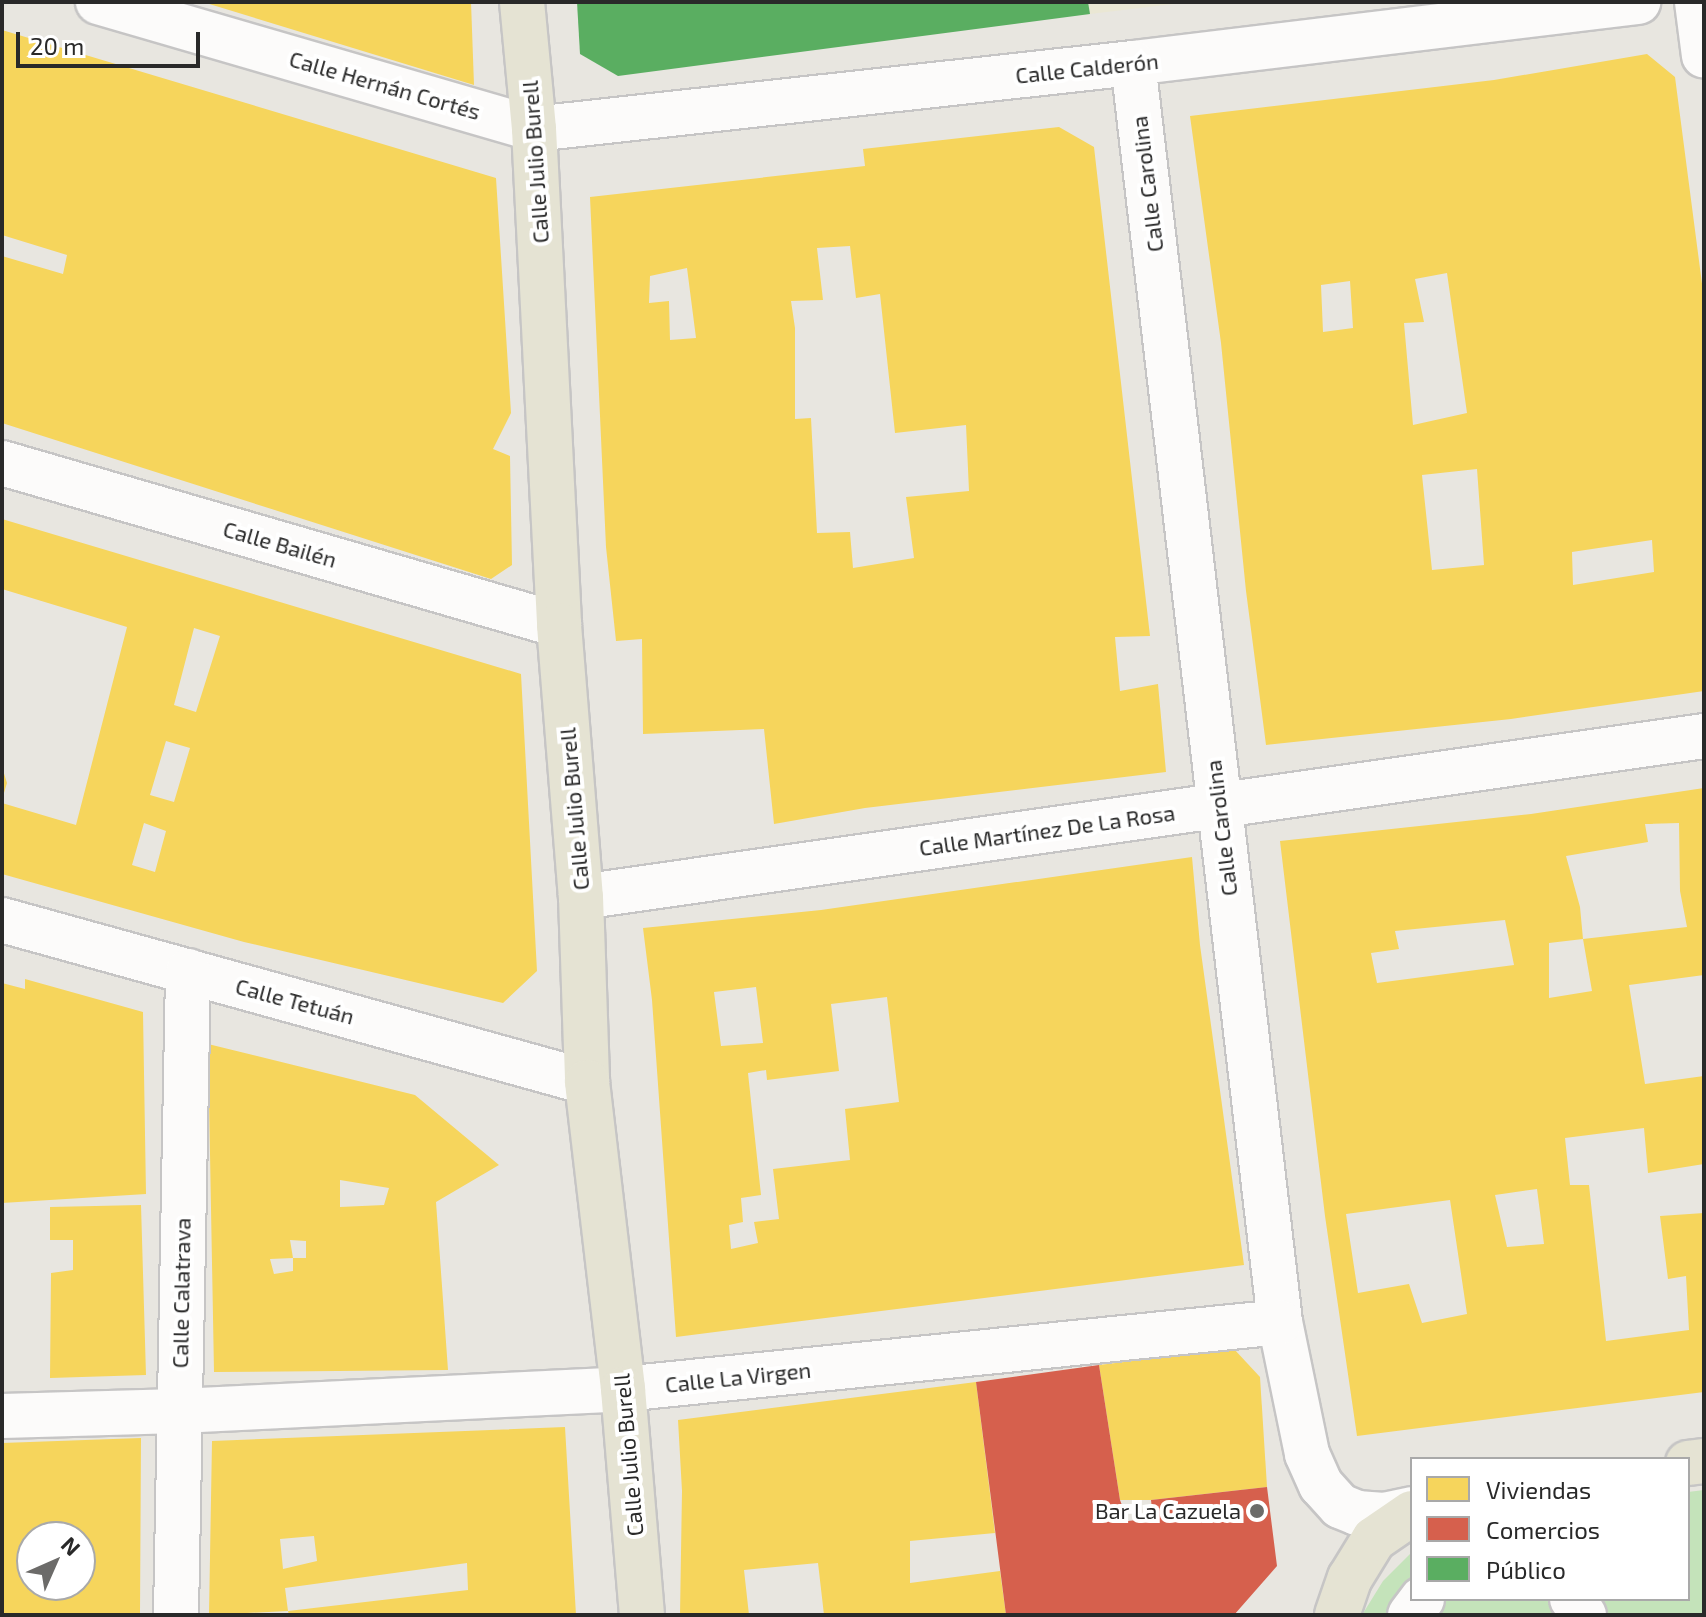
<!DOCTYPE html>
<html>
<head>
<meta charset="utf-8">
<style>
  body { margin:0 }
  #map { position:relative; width:1706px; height:1617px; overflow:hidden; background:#e8e6e0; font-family:"Exo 2",sans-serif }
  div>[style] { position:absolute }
  .education>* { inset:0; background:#eae7d4 }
  .green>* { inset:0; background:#c4e3ba }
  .homes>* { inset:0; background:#f6d55c }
  .shops>* { inset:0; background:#d6604d }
  .public>* { inset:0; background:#5aae61 }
  .roads { filter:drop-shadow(2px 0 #c6c5c5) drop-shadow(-2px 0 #c6c5c5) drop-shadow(0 2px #c6c5c5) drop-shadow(0 -2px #c6c5c5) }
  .minor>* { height:44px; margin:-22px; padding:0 22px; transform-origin:22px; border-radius:22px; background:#fcfbfa }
  .major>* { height:44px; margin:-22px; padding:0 22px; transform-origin:22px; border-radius:22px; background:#e5e3d3 }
  .dots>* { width:22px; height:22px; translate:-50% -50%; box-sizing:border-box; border:4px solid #fff; border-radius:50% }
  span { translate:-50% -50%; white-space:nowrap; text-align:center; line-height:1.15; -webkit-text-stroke:8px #fff; paint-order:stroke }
  .street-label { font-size:22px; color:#292929 }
  .poi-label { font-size:22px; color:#292929 }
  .right { translate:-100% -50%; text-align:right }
  .frame { position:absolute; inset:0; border:4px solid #292929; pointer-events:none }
  .legend { position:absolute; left:1410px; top:1457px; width:280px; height:144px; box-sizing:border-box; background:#fff; border:2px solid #a9a9a9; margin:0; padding:10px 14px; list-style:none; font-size:24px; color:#292929 }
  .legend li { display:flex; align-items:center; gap:16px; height:40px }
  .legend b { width:40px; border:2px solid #a9a9a9 }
  .north { position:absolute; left:16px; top:1521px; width:80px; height:80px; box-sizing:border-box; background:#fff; border:2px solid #a9a9a9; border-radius:50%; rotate:45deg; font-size:22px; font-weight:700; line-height:32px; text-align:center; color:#292929 }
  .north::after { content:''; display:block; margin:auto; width:28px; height:36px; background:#6c6b69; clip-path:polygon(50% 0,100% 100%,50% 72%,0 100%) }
  .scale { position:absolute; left:16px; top:32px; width:184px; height:36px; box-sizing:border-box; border:4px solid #292929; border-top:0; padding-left:10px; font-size:24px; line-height:28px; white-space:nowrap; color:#292929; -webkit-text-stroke:6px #fff; paint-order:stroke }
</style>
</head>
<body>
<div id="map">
  <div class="education">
    <i style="clip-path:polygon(1088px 2px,1190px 2px,1090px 14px)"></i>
  </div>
  <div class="green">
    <i style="clip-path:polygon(1704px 1490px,1704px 1615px,1362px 1615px,1383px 1581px,1412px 1552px,1412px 1599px,1688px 1599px,1688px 1492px)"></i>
  </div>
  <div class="homes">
    <i style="clip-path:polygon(206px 2px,471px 2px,474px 85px,206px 3px)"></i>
    <i style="clip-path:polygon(2px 30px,496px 178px,511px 413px,493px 449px,510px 456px,512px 565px,491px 579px,2px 423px,2px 256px,63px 274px,67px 255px,2px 235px)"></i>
    <i style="clip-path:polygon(evenodd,1647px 54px,1675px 77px,1704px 299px,1704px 691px,1511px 719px,1266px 745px,1246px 591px,1221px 343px,1190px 116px,1494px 80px,1647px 54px,1447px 273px,1467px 413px,1413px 425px,1404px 323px,1424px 322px,1415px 279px,1447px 273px,1647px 54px,1350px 281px,1353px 328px,1323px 332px,1321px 285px,1350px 281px,1647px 54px,1477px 469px,1484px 565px,1432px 570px,1422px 475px,1477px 469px,1647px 54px,1652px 540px,1654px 572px,1573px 585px,1572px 552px,1652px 540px)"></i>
    <i style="clip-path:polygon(evenodd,1059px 127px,1094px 147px,1150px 636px,1115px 637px,1120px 691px,1158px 684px,1166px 772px,865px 808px,774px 824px,764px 729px,643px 734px,642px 639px,616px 641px,606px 547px,590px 197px,865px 166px,863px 149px,1059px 127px,850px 246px,856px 298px,880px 294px,895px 433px,966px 425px,969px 491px,906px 497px,914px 558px,853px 568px,850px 532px,817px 533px,811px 418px,795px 419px,795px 328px,791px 301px,823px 300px,817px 248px,850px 246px,1059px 127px,687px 268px,696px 338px,670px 340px,669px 301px,649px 303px,650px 276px,687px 268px)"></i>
    <i style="clip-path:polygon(evenodd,2px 519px,521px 674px,537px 971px,503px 1003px,244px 942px,2px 874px,2px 803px,76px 825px,127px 627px,2px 589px,2px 519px,194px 628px,220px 636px,196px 712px,174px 705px,194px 628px,2px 519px,166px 741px,190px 748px,174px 802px,150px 795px,166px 741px,2px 519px,144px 823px,166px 831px,155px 872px,132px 865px,144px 823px)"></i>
    <i style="clip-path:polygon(2px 767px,7px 783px,3px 796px,2px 796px)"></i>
    <i style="clip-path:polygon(evenodd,1704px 788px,1704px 975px,1629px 985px,1645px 1084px,1704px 1076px,1704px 1164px,1648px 1173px,1644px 1128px,1565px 1138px,1570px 1185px,1589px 1185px,1606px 1341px,1689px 1330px,1686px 1276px,1668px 1279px,1660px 1216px,1704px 1213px,1704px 1392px,1357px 1436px,1325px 1216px,1280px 841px,1531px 814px,1704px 788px,1679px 823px,1680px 891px,1687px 927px,1583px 939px,1592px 991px,1549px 998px,1549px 943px,1583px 939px,1580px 907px,1566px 856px,1648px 842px,1645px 824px,1679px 823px,1704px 788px,1505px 920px,1514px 965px,1377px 983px,1371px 953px,1399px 949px,1395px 931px,1505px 920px,1704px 788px,1537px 1189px,1544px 1244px,1507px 1247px,1495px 1195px,1537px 1189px,1704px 788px,1450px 1200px,1467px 1314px,1422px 1323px,1409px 1284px,1358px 1293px,1346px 1214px,1450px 1200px)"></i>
    <i style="clip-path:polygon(evenodd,1192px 857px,1200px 945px,1244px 1265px,676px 1337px,652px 1000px,643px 928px,821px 910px,1192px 857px,756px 987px,763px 1043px,721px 1046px,714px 992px,756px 987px,1192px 857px,887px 997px,899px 1102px,845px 1109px,850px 1160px,773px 1169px,779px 1219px,754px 1222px,758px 1243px,731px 1249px,729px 1225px,743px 1222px,741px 1198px,761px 1195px,748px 1073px,766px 1070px,767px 1080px,839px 1071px,831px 1004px,887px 997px)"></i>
    <i style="clip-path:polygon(25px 979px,143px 1012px,146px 1194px,2px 1203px,2px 983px,25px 989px)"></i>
    <i style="clip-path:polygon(evenodd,208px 1044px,415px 1095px,499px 1165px,436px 1202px,448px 1370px,214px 1372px,208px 1044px,340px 1180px,389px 1188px,384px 1205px,340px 1207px,340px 1180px,208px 1044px,290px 1240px,306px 1241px,306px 1258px,293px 1258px,290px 1240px,208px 1044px,293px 1258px,293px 1271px,274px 1274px,270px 1259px,293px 1258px)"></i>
    <i style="clip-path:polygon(141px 1205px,146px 1375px,50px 1378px,51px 1273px,73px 1270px,73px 1240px,50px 1240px,50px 1207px)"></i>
    <i style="clip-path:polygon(1234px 1349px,1260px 1377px,1267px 1487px,1151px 1500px,1120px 1500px,1099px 1365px)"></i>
    <i style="clip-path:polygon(976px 1382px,995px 1533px,910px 1541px,910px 1583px,1000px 1571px,1006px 1615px,824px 1615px,818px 1563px,744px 1570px,749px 1615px,680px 1615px,682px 1491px,678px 1420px)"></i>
    <i style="clip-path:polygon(evenodd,565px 1427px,576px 1615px,289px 1615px,288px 1611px,468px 1590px,467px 1563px,285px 1588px,288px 1611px,209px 1615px,212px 1441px,565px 1427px,314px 1536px,317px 1561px,283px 1569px,280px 1539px,314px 1536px)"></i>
    <i style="clip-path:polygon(evenodd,141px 1438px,140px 1615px,2px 1615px,2px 1443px,141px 1438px,32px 1537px,80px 1537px,80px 1585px,32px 1585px,32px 1537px)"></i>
  </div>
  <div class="shops">
    <i style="clip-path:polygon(1099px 1365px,1120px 1500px,1128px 1521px,1153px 1518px,1151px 1500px,1267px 1487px,1277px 1566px,1234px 1615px,1006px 1615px,976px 1382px)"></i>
  </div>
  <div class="public">
    <i style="clip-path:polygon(577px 2px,1088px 2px,1090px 14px,618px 76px,580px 54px)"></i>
  </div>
  <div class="roads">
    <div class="minor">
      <i style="left:98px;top:2px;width:454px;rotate:16.2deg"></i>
      <i style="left:534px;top:129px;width:603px;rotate:-6.29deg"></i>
      <i style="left:1133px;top:63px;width:509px;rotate:-6.89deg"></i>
      <i style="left:1697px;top:2px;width:54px;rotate:82.6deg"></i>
      <i style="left:1133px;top:63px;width:1268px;rotate:83.34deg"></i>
      <i style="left:1280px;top:1322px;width:135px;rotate:78.4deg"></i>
      <i style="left:1307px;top:1454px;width:34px;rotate:66deg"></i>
      <i style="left:1321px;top:1485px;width:28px;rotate:48deg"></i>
      <i style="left:1340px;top:1506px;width:18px;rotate:22deg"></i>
      <i style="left:1357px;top:1513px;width:27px;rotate:4deg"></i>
      <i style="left:1384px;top:1515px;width:29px;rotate:-12deg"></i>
      <i style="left:2px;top:463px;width:580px;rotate:16.22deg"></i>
      <i style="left:581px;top:897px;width:1134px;rotate:-8.16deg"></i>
      <i style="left:2px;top:920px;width:607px;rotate:15.48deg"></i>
      <i style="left:2px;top:1416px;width:177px;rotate:-1.6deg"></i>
      <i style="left:179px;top:1411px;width:445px;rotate:-2.8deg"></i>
      <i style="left:623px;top:1389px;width:660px;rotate:-5.82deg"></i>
      <i style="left:1572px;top:1599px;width:20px;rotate:53deg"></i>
      <i style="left:176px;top:1615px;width:644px;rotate:-88.93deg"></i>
      <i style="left:1410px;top:1615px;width:20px;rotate:-53deg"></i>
    </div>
    <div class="major">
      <i style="left:522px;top:2px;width:128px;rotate:84.6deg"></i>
      <i style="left:534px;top:129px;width:497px;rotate:87.1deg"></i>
      <i style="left:559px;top:625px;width:273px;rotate:85.4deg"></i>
      <i style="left:581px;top:897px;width:185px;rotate:88.1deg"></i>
      <i style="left:587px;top:1082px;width:309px;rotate:83.3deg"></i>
      <i style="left:623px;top:1389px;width:227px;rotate:85.2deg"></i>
      <i style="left:1688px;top:1463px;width:16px;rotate:-7deg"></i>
      <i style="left:1337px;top:1615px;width:39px;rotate:-71deg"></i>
      <i style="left:1350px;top:1578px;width:46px;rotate:-58.4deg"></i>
      <i style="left:1374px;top:1539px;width:46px;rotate:-34.4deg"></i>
    </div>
  </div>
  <div class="dots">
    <i style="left:1257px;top:1511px;background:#6c6b69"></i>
  </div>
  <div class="street-label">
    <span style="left:1087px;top:68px;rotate:-6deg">Calle Calderón</span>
    <span style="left:385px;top:85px;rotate:16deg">Calle Hernán Cortés</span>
    <span style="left:535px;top:162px;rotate:-94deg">Calle Julio Burell</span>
    <span style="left:1147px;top:184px;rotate:-97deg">Calle Carolina</span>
    <span style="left:280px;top:544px;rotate:16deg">Calle Bailén</span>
    <span style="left:574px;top:809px;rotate:-95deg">Calle Julio Burell</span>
    <span style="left:1221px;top:828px;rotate:-97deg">Calle Carolina</span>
    <span style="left:1047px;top:830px;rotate:-8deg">Calle Martínez De La Rosa</span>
    <span style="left:295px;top:1001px;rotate:15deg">Calle Tetuán</span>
    <span style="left:181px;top:1293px;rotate:-89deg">Calle Calatrava</span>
    <span style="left:738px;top:1377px;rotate:-6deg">Calle La Virgen</span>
    <span style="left:628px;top:1455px;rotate:-95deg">Calle Julio Burell</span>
  </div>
  <div class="poi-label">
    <span class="right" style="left:1241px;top:1511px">Bar La Cazuela</span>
  </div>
  <div class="frame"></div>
  <ul class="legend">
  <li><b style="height:22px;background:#f6d55c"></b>Viviendas</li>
  <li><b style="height:22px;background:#d6604d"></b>Comercios</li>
  <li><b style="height:22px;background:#5aae61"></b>Público</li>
  </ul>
  <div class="north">N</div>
  <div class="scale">20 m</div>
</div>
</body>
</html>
